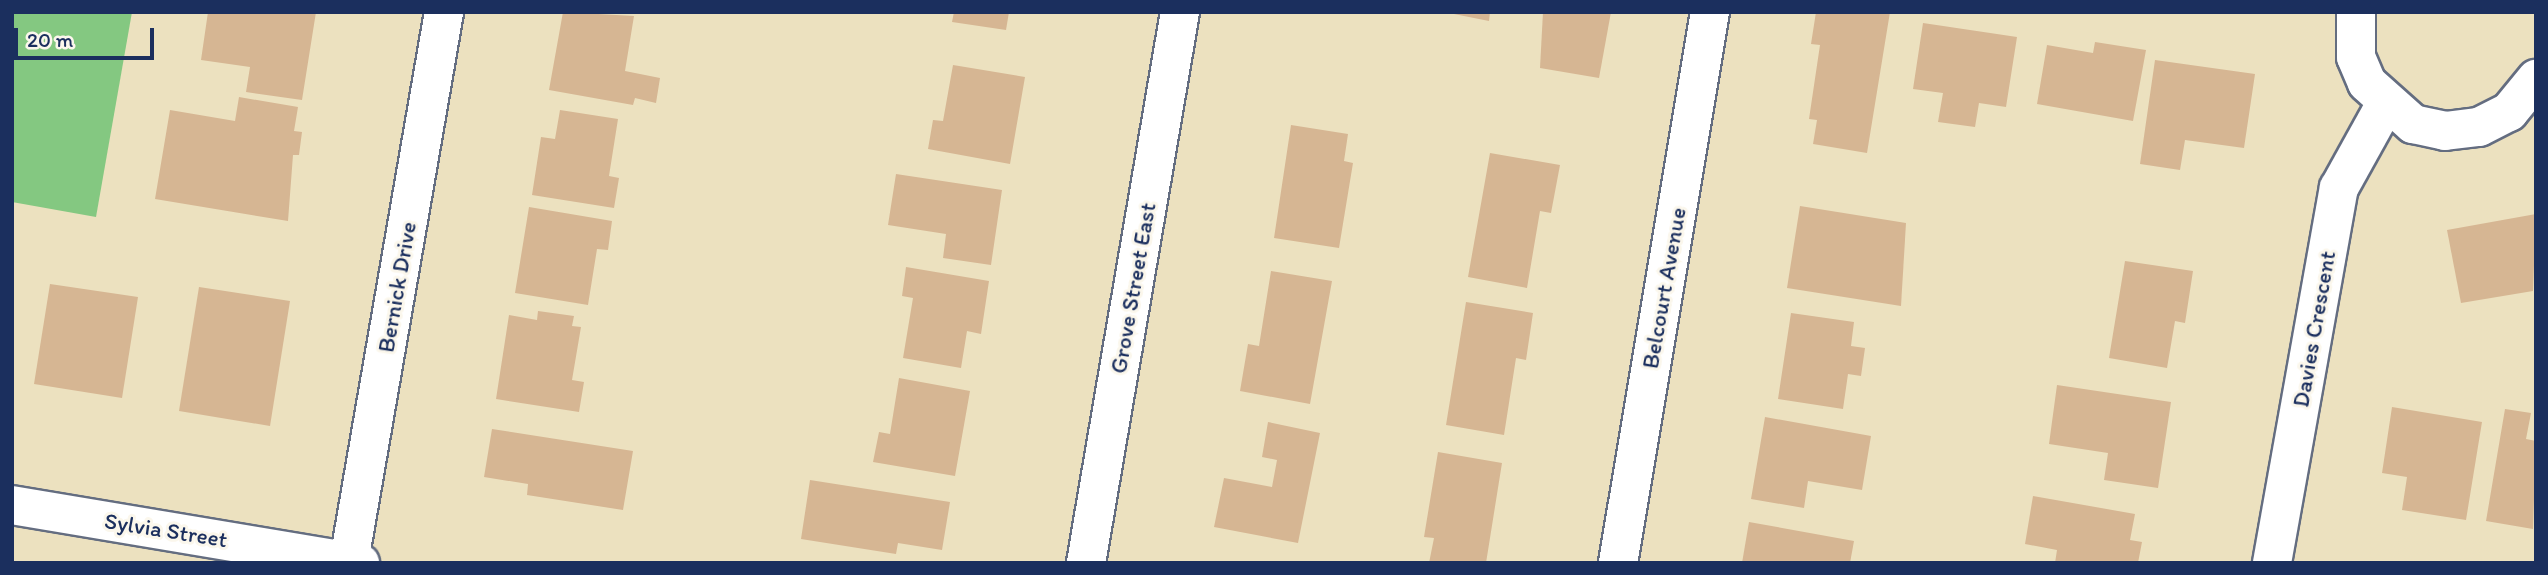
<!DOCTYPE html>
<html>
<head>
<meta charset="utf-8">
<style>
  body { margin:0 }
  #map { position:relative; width:2548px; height:575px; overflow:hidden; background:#ece1bf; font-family:Itim,sans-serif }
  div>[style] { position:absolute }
  .green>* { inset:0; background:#84c881 }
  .building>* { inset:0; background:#d6b693 }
  .roads { filter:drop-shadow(2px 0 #646d80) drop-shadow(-2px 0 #646d80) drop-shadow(0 2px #646d80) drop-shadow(0 -2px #646d80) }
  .minor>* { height:38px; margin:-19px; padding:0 19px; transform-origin:19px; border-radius:19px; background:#fff }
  span { translate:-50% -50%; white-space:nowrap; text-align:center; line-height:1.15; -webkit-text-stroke:6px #fbf7ec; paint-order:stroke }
  .street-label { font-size:23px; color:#1b2f5e }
  .frame { position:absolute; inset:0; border:14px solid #1b2f5e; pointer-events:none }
  .scale { position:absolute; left:14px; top:28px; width:140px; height:32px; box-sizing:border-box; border:4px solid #1b2f5e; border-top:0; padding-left:9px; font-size:21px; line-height:24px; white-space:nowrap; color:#1b2f5e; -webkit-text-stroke:5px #fbf7ec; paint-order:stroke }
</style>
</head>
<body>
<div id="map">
  <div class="green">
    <i style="clip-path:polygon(12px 12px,132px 12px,96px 217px,12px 202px)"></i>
  </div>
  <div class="building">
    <i style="clip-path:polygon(208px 12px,316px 12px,302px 100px,246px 92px,250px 67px,201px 60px)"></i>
    <i style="clip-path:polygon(563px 12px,634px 16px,625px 71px,660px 78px,656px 103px,635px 98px,633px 105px,549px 90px)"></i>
    <i style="clip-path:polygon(954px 12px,1009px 12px,1006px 30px,952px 22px)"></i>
    <i style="clip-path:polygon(1444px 12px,1490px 12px,1489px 21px)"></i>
    <i style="clip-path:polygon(1543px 12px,1611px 12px,1599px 78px,1540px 68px)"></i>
    <i style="clip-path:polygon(1816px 12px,1890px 12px,1867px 153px,1813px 144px,1817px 120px,1809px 119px,1820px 45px,1811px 44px)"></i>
    <i style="clip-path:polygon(1923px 23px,2017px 37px,2006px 107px,1979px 103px,1975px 127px,1938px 122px,1943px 93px,1913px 89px)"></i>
    <i style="clip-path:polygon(2095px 42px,2146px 50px,2133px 121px,2037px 104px,2047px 45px,2093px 53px)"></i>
    <i style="clip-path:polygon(2155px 60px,2255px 74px,2244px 148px,2185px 140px,2180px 170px,2140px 164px)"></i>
    <i style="clip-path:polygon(953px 65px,1025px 77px,1010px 164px,928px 149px,933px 120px,943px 121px)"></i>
    <i style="clip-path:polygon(239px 97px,298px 107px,294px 131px,302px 132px,299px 155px,293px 155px,288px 221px,155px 199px,170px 110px,235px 121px)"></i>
    <i style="clip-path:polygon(560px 110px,618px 119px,609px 176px,619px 178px,614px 208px,532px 195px,541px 137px,555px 139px)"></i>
    <i style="clip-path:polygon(1291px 125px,1348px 134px,1344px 161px,1353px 163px,1339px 248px,1274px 238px)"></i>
    <i style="clip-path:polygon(1490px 153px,1560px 165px,1551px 213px,1540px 211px,1527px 288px,1468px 277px)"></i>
    <i style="clip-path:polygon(896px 174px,1002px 190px,991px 265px,943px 258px,946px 234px,888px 225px)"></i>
    <i style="clip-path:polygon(1800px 206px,1906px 223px,1901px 306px,1787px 288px)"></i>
    <i style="clip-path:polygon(529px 207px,612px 221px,608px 250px,597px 249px,588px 305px,515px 293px)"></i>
    <i style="clip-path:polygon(2536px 214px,2533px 291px,2461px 303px,2447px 230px)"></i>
    <i style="clip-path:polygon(2125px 261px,2193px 271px,2185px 323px,2175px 321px,2167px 368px,2109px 358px)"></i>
    <i style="clip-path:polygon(906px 267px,989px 281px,981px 334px,967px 331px,961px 368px,903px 358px,913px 298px,902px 296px)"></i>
    <i style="clip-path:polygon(1271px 271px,1332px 281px,1310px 404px,1240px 391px,1248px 344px,1259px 346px)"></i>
    <i style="clip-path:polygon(50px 284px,138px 297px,122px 398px,34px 384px)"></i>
    <i style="clip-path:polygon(199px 287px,290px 301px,270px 426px,179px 411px)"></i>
    <i style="clip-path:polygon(1466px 302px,1533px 313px,1526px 360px,1516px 358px,1504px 435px,1446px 425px)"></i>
    <i style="clip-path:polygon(538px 311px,574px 316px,572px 326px,581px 327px,572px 380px,584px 382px,579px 412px,496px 399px,509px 315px,537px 320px)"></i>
    <i style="clip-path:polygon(1791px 313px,1854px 322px,1851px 346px,1865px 348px,1861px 376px,1848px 374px,1843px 409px,1778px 399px)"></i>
    <i style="clip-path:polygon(899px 378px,970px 391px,955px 476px,873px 462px,879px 432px,890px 434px)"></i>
    <i style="clip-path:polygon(2057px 385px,2171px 402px,2158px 488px,2104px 480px,2108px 453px,2049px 444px)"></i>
    <i style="clip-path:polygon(2392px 407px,2482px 422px,2466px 520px,2402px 510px,2407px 477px,2382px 473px)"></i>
    <i style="clip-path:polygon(2505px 409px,2531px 413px,2526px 439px,2536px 441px,2533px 529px,2486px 521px)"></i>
    <i style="clip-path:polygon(1765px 417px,1871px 436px,1862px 490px,1808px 481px,1804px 508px,1751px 499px)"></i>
    <i style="clip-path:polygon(1268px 422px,1320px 433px,1298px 543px,1214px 527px,1224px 478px,1272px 487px,1277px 460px,1262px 457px)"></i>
    <i style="clip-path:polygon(492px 429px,633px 451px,623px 510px,527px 495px,528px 484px,484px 477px)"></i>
    <i style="clip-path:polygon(1438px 452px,1502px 463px,1486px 563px,1429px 563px,1434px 538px,1424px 537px)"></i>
    <i style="clip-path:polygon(810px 480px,950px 502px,942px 550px,898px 543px,896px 554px,801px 539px)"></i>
    <i style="clip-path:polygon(2033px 496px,2135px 514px,2130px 540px,2142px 542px,2138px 563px,2055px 563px,2057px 550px,2025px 544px)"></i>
    <i style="clip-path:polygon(1749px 522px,1854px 541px,1850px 563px,1742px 563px)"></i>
  </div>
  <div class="roads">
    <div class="minor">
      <i style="left:2356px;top:12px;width:45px;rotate:90deg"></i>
      <i style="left:2356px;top:57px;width:28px;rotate:67deg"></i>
      <i style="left:2367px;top:83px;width:62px;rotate:41.7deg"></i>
      <i style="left:2413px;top:124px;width:33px;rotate:12deg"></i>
      <i style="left:2445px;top:131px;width:34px;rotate:-7deg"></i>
      <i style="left:2479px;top:127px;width:34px;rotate:-27deg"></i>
      <i style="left:2509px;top:112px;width:43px;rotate:-50.7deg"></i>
      <i style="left:12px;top:505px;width:353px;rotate:9.5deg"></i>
      <i style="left:349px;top:561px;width:557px;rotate:-80.18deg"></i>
      <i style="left:1086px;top:563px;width:559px;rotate:-80.32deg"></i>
      <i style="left:1618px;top:563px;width:559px;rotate:-80.52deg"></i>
      <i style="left:2272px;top:563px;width:381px;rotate:-79.9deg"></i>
      <i style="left:2339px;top:188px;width:95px;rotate:-61deg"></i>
    </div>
  </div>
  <div class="street-label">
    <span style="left:397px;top:287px;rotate:-80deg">Bernick Drive</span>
    <span style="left:1133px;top:288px;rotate:-80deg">Grove Street East</span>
    <span style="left:1664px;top:288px;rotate:-80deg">Belcourt Avenue</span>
    <span style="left:2314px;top:329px;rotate:-80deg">Davies Crescent</span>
    <span style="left:166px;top:530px;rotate:9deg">Sylvia Street</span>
  </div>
  <div class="frame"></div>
  <div class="scale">20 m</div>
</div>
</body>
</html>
